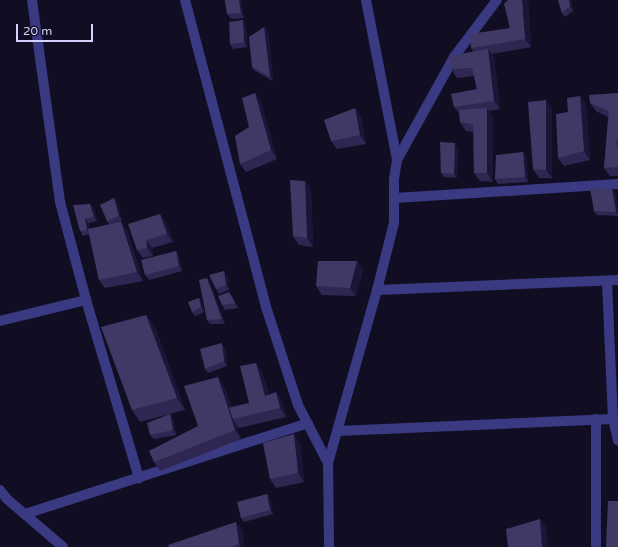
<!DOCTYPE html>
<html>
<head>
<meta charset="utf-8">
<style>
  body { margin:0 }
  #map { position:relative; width:618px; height:547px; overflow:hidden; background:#110e24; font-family:"Varela Round",sans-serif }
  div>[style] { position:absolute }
  .minor>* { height:10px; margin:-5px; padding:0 5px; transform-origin:5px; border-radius:5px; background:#3a3a83 }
  .wall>* { inset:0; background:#2f2752 }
  .shaded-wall>* { inset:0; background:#1b1538 }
  .building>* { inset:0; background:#403965 }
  span { translate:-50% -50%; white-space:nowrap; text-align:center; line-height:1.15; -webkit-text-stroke:3px #110e24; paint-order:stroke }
  .scale { position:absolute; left:16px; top:24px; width:77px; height:18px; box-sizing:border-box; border:2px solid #d5d2ff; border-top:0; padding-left:5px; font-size:12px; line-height:14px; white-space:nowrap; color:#d5d2ff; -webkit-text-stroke:3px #110e24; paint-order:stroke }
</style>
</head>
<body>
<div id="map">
  <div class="minor">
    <i style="left:32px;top:0;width:204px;rotate:82.1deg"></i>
    <i style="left:60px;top:202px;width:101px;rotate:75.1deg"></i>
    <i style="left:86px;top:300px;width:186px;rotate:73.4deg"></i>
    <i style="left:185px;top:0;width:318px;rotate:75.2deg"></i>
    <i style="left:266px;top:307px;width:103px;rotate:71.9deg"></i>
    <i style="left:298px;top:405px;width:65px;rotate:62.7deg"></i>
    <i style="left:328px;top:463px;width:84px;rotate:89.3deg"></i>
    <i style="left:366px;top:0;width:163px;rotate:79deg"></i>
    <i style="left:395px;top:198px;width:223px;rotate:-3.6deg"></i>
    <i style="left:607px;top:282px;width:137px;rotate:87.5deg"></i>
    <i style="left:613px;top:419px;width:22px;rotate:77deg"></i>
    <i style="left:377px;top:290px;width:241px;rotate:-2.4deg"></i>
    <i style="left:0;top:321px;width:89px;rotate:-13.7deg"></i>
    <i style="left:338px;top:431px;width:275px;rotate:-2.5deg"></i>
    <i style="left:328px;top:463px;width:180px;rotate:-74.2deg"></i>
    <i style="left:377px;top:290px;width:69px;rotate:-75.8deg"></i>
    <i style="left:394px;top:223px;width:44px;rotate:-90deg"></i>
    <i style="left:394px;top:179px;width:19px;rotate:-81deg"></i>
    <i style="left:397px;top:160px;width:118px;rotate:-61deg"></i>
    <i style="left:454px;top:57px;width:71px;rotate:-53deg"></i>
    <i style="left:0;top:490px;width:11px;rotate:52deg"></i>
    <i style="left:7px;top:499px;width:74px;rotate:40.6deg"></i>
    <i style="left:25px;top:514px;width:297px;rotate:-17.8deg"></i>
    <i style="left:596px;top:547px;width:128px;rotate:-90deg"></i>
  </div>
  <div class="wall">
    <i style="clip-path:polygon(225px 0,241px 0,244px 18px,231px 19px,227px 14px)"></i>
    <i style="clip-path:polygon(508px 0,528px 0,531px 47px,492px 54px,494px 57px,500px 109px,489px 111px,493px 117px,493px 182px,480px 181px,474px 173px,474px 132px,466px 131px,460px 122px,459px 113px,454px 107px,477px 89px,474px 76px,457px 78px,451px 69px,473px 51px,471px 48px,510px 28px)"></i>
    <i style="clip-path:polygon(558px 0,571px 0,573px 11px,565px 17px,562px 13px)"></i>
    <i style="clip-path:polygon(246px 24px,247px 47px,233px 49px,230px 44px)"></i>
    <i style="clip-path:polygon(264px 27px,268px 31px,273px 81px,255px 71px,252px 67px)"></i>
    <i style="clip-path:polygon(255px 93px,261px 102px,277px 159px,246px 172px,240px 164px,249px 127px)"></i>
    <i style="clip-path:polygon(618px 93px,618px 176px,610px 176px,604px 168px,608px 117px,596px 111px,590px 103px)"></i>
    <i style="clip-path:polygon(580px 96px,586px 105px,590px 160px,564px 166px,558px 158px,568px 112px)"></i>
    <i style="clip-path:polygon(355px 108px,361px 117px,366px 144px,337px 149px,331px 141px)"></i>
    <i style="clip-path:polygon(552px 108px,552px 178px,539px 178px,533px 169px)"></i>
    <i style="clip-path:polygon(458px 148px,457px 178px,444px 177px,441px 173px)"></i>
    <i style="clip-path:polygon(523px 152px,526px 157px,528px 182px,498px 184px,495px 179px)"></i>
    <i style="clip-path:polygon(305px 181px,311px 189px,313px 247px,299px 245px,293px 236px)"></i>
    <i style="clip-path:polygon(612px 189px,615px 193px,618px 211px,618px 216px,597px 215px,594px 211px)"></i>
    <i style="clip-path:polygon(114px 198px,117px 202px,122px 221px,117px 223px,121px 222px,127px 230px,143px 281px,105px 288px,99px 280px,89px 234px,83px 236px,80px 231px,90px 204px,94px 209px,97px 221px,88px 223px,90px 229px,109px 224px,107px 221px)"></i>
    <i style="clip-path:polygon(160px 214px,166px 223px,173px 242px,152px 248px,153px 256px,143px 258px,137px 250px)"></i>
    <i style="clip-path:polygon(176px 251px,179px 255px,182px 271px,149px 280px,145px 275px)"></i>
    <i style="clip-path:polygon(357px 261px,363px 270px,356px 296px,322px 295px,316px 286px)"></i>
    <i style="clip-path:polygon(224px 271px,227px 275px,229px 290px,219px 294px,216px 289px)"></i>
    <i style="clip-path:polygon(210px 283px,225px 324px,210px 324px,207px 320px)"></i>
    <i style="clip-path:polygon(229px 292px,232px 296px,238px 308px,225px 310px,222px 305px)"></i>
    <i style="clip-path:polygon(199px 298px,202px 303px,204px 312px,195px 316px,192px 312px)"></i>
    <i style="clip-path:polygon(146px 315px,155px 327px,185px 410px,140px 422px,132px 410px)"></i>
    <i style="clip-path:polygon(225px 348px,227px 366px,208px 373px,205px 369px)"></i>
    <i style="clip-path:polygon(256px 363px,262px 372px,269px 395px,276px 392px,282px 401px,286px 417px,239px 428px,236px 425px,241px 439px,160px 471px,154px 462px,198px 426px,224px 386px,231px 407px,249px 403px)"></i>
    <i style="clip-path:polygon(170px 414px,173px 419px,176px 435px,154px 439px,150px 435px)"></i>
    <i style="clip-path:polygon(300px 443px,304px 482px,276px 488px,270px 479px)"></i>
    <i style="clip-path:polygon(267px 494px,270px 498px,273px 514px,244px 522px,241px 518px)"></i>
    <i style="clip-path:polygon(236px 522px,242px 530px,244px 547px,169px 547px)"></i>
  </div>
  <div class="shaded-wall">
    <i style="clip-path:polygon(239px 0,241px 0,244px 18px,241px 13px)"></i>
    <i style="clip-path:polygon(522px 0,528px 0,531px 47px,525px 39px)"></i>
    <i style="clip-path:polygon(569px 0,571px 0,573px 11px,570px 6px)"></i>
    <i style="clip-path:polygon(243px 20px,246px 24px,247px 47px,244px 42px)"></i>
    <i style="clip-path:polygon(264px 27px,268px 31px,273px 81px,270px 77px)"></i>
    <i style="clip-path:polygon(488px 49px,494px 57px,500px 109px,494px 101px)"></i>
    <i style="clip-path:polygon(255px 93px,261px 102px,277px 159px,271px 150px)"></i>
    <i style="clip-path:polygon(580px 96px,586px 105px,590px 160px,584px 151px)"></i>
    <i style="clip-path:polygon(546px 100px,552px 108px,552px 178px,546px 170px)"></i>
    <i style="clip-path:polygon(355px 108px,361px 117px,366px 144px,360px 135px)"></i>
    <i style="clip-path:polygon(487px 108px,493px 117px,493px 182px,487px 173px)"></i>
    <i style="clip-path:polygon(455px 143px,458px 148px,457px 178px,454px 174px)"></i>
    <i style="clip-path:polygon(523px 152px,526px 157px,528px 182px,525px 177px)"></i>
    <i style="clip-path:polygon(305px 181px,311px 189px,313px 247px,307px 238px)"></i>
    <i style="clip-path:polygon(612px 189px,615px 193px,618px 211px,618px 215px,616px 212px)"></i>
    <i style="clip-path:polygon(114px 198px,117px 202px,122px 221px,119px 216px)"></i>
    <i style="clip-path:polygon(90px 204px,94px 209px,97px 221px,94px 217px)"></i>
    <i style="clip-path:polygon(160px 214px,166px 223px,173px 242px,167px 234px)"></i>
    <i style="clip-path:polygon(85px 218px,88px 223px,91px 234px,87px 230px)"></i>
    <i style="clip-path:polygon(121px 222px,127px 230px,143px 281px,137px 272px)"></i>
    <i style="clip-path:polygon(146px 240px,152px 248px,153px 256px,147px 248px)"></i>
    <i style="clip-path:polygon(176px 251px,179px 255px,182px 271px,179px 266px)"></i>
    <i style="clip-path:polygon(357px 261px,363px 270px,356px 296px,350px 288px)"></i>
    <i style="clip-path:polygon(224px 271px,227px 275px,229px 290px,226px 285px)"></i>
    <i style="clip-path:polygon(207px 278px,210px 283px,225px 324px,222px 319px)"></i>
    <i style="clip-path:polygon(229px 292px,232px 296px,238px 308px,235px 303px)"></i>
    <i style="clip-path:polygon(199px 298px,202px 303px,204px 312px,201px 307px)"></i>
    <i style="clip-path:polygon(146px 315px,155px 327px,185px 410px,177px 398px)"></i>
    <i style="clip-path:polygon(222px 343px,225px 348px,227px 366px,224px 361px)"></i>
    <i style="clip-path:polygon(256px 363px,262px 372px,271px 404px,265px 396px)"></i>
    <i style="clip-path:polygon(218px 377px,224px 386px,234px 419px,233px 419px,236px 425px,241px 439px,235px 430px)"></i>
    <i style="clip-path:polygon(276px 392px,282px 401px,286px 417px,280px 408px)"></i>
    <i style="clip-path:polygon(170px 414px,173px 419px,176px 435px,173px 430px)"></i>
    <i style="clip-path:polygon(294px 434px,300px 443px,304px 482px,298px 473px)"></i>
    <i style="clip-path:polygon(267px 494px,270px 498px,273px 514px,270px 510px)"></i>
    <i style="clip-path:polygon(540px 519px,546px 527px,548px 547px,542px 547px)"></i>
    <i style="clip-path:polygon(236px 522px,242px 530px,244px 547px,241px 547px,239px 544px)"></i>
  </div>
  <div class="building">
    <i style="clip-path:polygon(225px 0,239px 0,241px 13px,227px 14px)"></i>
    <i style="clip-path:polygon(508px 0,522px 0,525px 39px,471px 48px,470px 34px,510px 28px,504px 4px)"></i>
    <i style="clip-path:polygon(558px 0,569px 0,570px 6px,562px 13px)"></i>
    <i style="clip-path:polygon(243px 20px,244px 42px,230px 44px,229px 22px)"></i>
    <i style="clip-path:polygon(264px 27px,270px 77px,252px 67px,249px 37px)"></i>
    <i style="clip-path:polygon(488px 49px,494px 101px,454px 107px,451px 94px,477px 89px,472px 68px,451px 69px,449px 56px)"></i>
    <i style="clip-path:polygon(255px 93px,271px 150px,240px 164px,235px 136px,249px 127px,242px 98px)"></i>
    <i style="clip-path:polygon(618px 93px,618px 140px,616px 140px,618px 150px,618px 167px,604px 168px,609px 111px,590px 103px,589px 95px)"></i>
    <i style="clip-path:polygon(580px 96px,584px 151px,558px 158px,556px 114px,568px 112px,567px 98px)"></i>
    <i style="clip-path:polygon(546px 100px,546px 170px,533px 169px,528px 102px)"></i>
    <i style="clip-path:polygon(355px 108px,360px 135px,331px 141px,324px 120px)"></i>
    <i style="clip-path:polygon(487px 108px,487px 173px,474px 173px,473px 124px,460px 122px,459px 110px)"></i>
    <i style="clip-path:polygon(440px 142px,455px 143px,454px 174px,441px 173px)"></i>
    <i style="clip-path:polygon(523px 152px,525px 177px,495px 179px,496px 155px)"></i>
    <i style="clip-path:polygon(290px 180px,305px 181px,307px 238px,293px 236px)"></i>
    <i style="clip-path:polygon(590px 188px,612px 189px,616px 212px,594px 211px)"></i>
    <i style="clip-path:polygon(114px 198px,119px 216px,107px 221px,100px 205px)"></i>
    <i style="clip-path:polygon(90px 204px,94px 217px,85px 218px,87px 230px,80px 231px,73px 205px)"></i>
    <i style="clip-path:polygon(160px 214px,167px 234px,146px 240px,147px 248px,137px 250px,128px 224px)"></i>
    <i style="clip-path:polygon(121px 222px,137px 272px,99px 280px,88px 229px)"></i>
    <i style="clip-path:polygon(176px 251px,179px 266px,145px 275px,141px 260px)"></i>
    <i style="clip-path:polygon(318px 261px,357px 261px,350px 288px,316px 286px)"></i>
    <i style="clip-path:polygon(224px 271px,226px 285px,216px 289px,209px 275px)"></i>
    <i style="clip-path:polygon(207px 278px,222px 319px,207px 320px,199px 280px)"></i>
    <i style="clip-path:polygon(229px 292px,235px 303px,222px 305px,218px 296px)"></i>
    <i style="clip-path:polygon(199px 298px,201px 307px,192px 312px,188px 302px)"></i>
    <i style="clip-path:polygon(146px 315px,177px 398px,132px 410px,101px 327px)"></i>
    <i style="clip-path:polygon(222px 343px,224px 361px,205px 369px,200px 349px)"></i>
    <i style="clip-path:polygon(256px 363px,265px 396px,276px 392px,280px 408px,233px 419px,229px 408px,249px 403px,240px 366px)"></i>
    <i style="clip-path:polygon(218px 377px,235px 430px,154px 462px,149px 451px,198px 426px,184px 386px)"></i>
    <i style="clip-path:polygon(170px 414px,173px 430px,150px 435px,147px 423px)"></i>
    <i style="clip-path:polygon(294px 434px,298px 473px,270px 479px,263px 443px)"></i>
    <i style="clip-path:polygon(267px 494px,270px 510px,241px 518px,237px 502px)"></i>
    <i style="clip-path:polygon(608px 501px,618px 501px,618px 547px,606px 547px)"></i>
    <i style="clip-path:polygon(540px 519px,542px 547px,508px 547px,506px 529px)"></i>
    <i style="clip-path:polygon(236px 522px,239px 544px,231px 547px,169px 547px,168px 545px)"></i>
  </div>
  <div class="scale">20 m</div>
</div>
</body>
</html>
